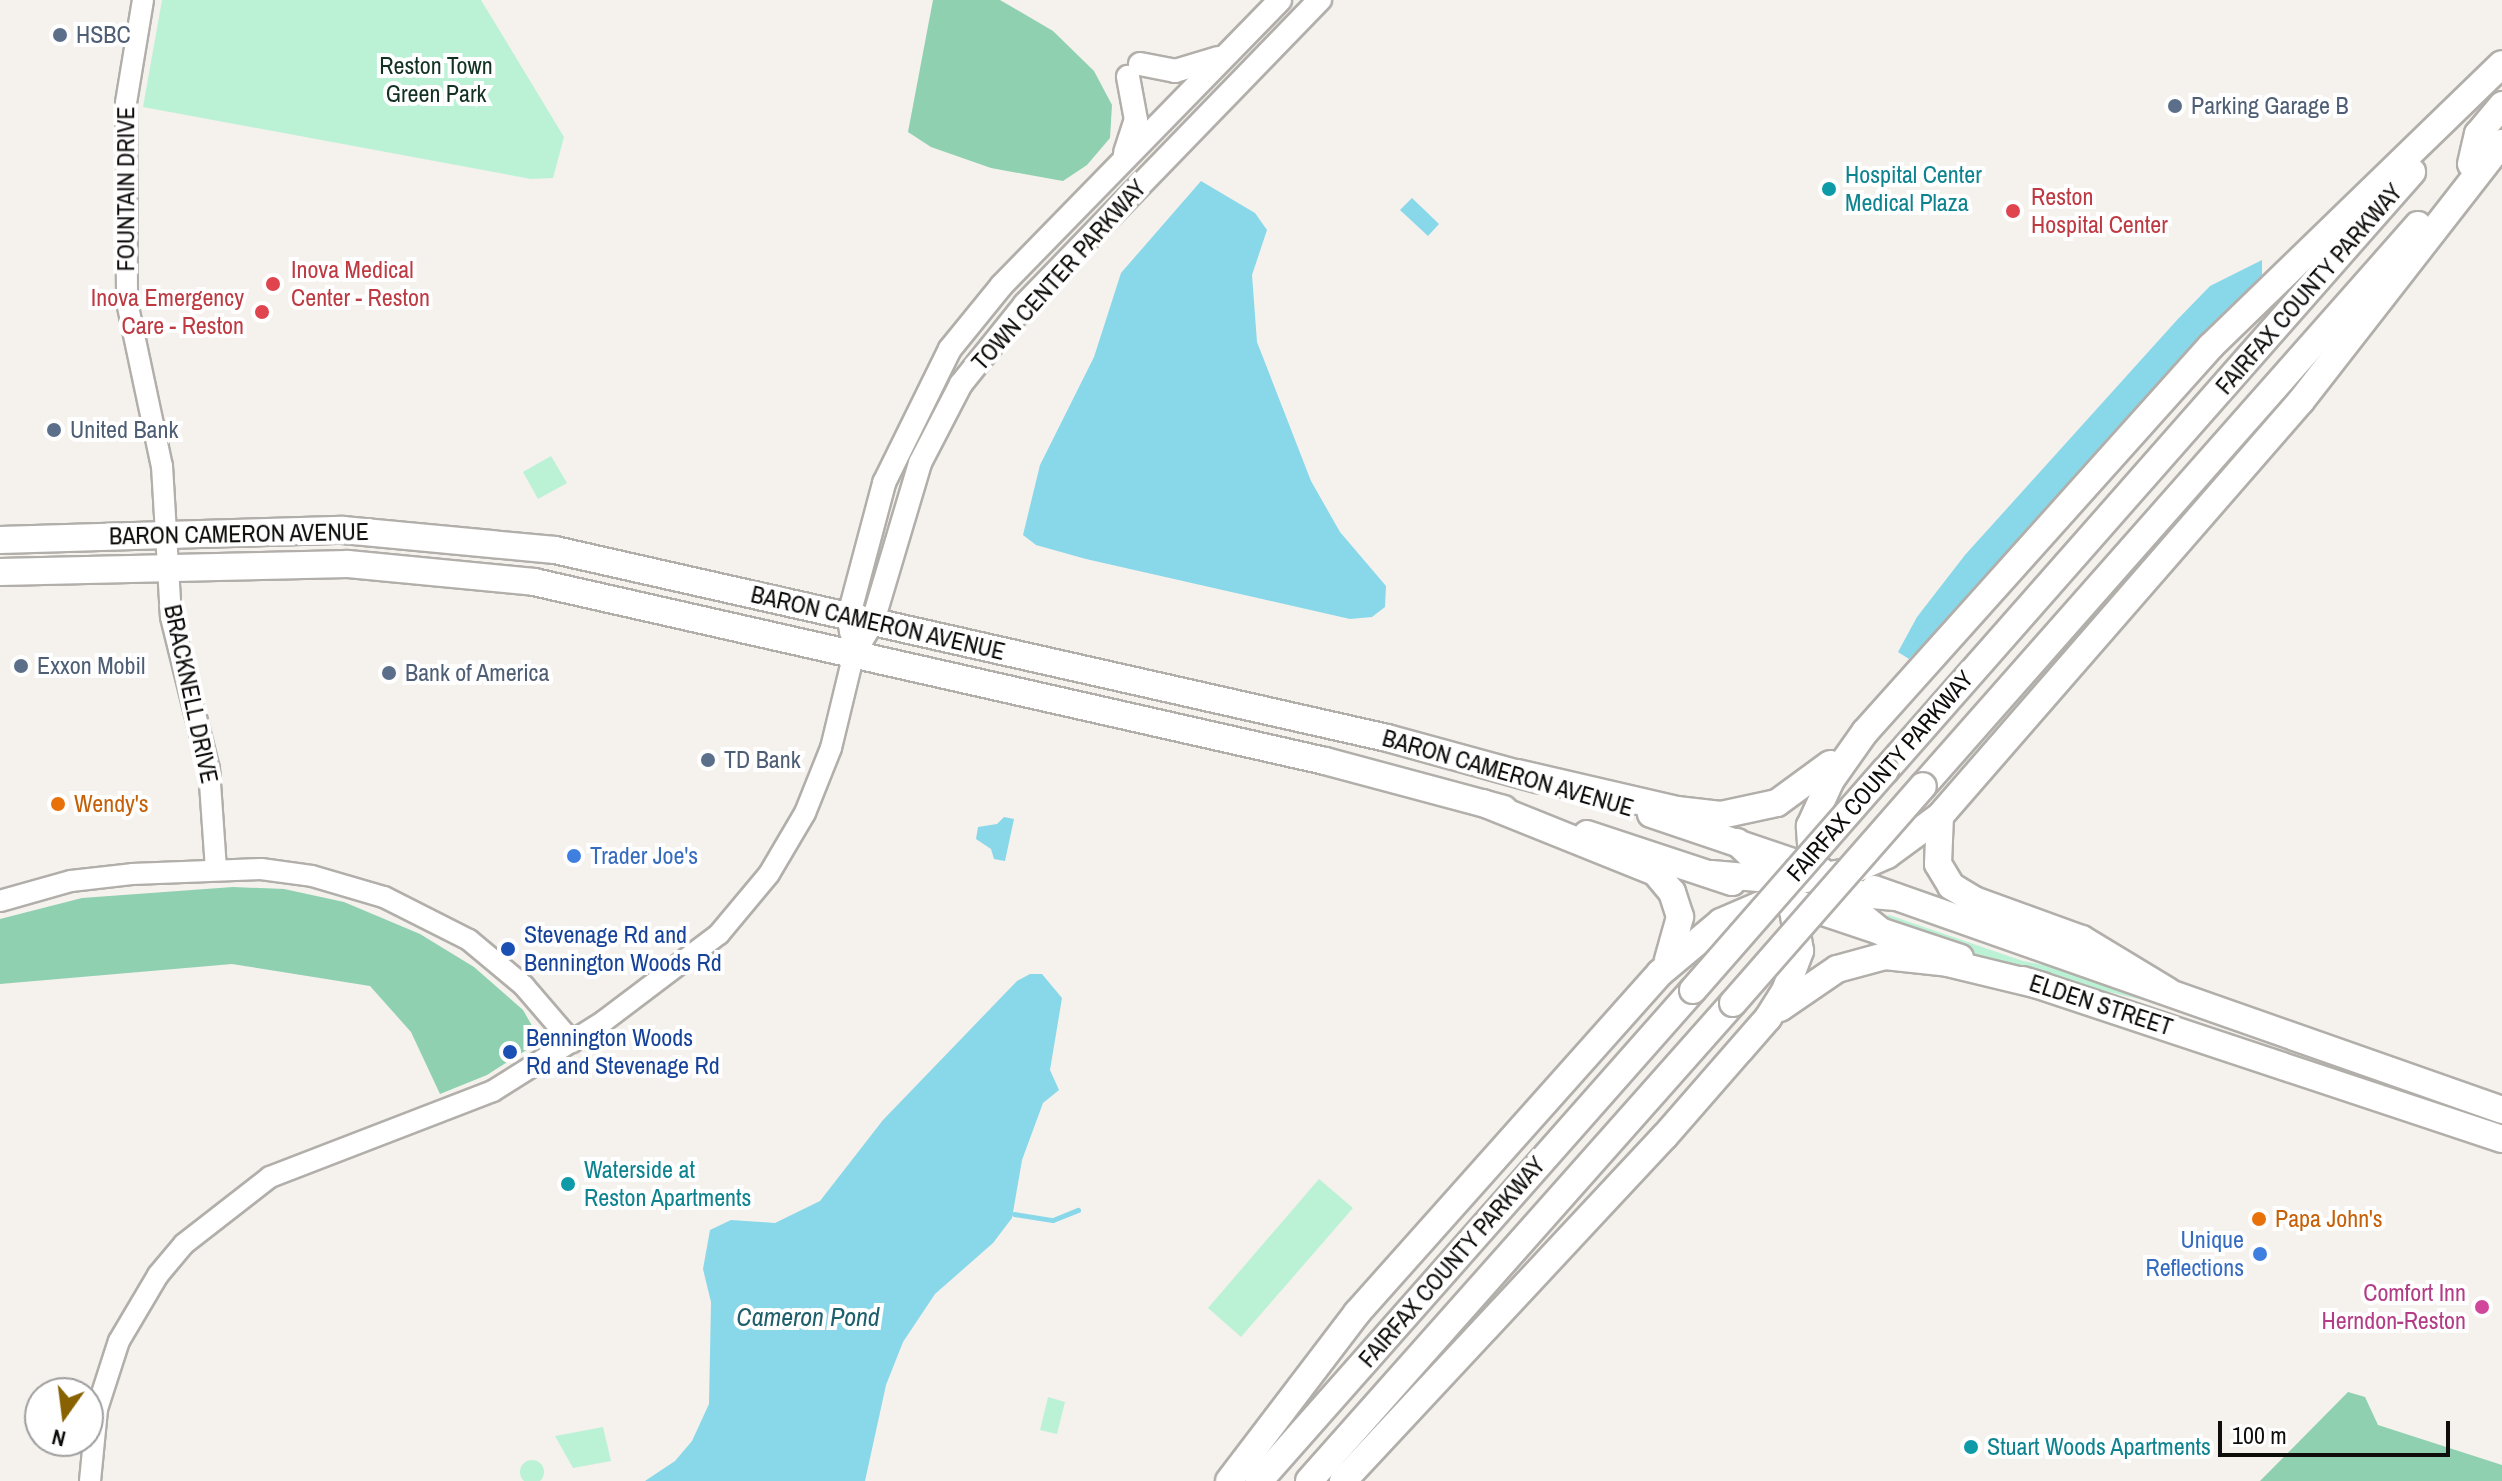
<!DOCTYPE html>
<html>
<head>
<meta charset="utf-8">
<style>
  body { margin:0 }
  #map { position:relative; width:2502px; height:1481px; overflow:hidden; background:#f5f1ed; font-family:"Archivo Narrow",sans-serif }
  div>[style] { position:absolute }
  .green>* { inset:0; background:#bbf2d6 }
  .round { border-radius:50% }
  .forest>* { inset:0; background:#8ed0b0 }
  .water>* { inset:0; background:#88d8e9 }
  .stream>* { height:5px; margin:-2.5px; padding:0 2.5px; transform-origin:2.5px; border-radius:2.5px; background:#88d8e9 }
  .roads { filter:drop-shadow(2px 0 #b2afab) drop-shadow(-2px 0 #b2afab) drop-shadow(0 2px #b2afab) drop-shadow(0 -2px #b2afab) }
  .tertiary>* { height:20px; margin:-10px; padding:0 10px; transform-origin:10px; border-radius:10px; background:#fff }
  .secondary>* { height:22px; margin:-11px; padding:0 11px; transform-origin:11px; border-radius:11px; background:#fff }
  .primary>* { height:26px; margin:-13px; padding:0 13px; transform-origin:13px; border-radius:13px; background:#fff }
  .trunk>* { height:26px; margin:-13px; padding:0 13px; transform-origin:13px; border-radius:13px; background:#fff }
  .bridges { filter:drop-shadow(2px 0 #b2afab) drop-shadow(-2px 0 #b2afab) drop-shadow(0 2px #b2afab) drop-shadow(0 -2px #b2afab) }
  .trunk-bridge>* { height:26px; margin:-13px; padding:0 13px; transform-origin:13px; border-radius:13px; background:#fff }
  .dots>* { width:22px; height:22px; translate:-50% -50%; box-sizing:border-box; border:4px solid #fff; border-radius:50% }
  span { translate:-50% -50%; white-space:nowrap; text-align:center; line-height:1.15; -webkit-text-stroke:8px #fff; paint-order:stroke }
  .service-label { font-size:24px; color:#4e5e75 }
  .left { translate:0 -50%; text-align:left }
  .park-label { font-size:24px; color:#123123 }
  .culture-label { font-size:24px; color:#0d838f }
  .street-label { font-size:24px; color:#0e0d0c }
  .health-label { font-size:24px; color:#be3a42 }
  .right { translate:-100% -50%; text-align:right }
  .food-label { font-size:24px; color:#c56008 }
  .shop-label { font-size:24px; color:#366cbe }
  .transit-label { font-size:24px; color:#164399 }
  .hotel-label { font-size:24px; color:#b23c85 }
  .water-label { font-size:26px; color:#1e5f6c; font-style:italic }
  .north { position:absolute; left:24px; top:1377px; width:80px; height:80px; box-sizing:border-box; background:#fff; border:2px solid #9f9e9e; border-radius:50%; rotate:194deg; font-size:22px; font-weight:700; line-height:32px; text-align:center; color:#0e0d0c }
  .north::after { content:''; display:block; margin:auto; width:28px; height:36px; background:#886100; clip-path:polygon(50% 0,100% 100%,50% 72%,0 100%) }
  .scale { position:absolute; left:2218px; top:1421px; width:232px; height:36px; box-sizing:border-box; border:4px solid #0e0d0c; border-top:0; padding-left:10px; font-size:24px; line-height:28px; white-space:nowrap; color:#0e0d0c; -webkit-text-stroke:6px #fff; paint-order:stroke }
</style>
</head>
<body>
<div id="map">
  <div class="green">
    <i style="clip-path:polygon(162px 0,481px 0,564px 137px,553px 178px,531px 179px,143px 107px)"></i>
    <i style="clip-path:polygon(551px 456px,567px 483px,538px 499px,523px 472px)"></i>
    <i style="clip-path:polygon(1889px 915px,2023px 961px,2079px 972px,2143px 1000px,2021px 971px,1885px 925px,1882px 920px)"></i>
    <i style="clip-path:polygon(1319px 1179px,1353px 1208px,1241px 1337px,1208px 1308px)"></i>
    <i style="clip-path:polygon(1048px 1397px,1065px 1402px,1057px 1434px,1040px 1430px)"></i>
    <i style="clip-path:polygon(603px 1427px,611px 1461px,573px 1468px,555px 1436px)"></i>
    <i class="round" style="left:520px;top:1460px;width:24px;height:24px"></i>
  </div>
  <div class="forest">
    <i style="clip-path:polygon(933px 0,1000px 0,1053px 31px,1094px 71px,1112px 105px,1110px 138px,1087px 165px,1063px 181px,991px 168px,931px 147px,908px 132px)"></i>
    <i style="clip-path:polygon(233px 887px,284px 889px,344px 902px,420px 934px,474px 967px,523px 1010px,535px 1031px,531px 1047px,487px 1075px,440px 1094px,411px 1032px,370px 986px,232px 964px,0 984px,0 919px,82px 898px)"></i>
    <i style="clip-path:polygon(2348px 1392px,2365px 1397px,2378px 1425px,2502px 1465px,2502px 1481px,2260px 1481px)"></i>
  </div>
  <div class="water">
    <i style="clip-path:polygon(1201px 181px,1255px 213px,1267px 230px,1252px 275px,1257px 342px,1311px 481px,1340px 532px,1386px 586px,1385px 607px,1372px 617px,1350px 619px,1086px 559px,1036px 545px,1023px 535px,1040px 465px,1094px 357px,1121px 273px)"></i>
    <i style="clip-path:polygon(1412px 198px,1439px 224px,1428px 236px,1400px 210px)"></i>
    <i style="clip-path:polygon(2262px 260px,2262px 275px,2179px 359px,1975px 591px,1909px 659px,1898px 652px,1917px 617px,1965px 555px,2177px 320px,2210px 286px)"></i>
    <i style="clip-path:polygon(1004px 817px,1014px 819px,1005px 861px,994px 859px,991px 849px,976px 839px,978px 827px,997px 824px)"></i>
    <i style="clip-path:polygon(1030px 974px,1042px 974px,1062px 998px,1050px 1070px,1059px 1090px,1043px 1103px,1022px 1160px,1012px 1218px,993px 1243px,935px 1294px,903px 1342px,886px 1385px,865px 1481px,645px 1481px,675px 1461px,692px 1441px,709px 1404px,711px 1302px,703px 1269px,710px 1230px,731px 1220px,775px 1223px,820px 1201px,883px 1120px,1017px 981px)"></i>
  </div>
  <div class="stream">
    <i style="left:1014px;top:1214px;width:39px;rotate:9deg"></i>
    <i style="left:1053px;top:1220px;width:27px;rotate:-22deg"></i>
  </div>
  <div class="roads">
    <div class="tertiary">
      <i style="left:143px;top:0;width:104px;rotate:99.4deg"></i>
      <i style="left:126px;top:103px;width:199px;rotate:89.7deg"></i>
      <i style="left:127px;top:302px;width:168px;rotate:78deg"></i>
      <i style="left:162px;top:466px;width:151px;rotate:86.6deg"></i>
      <i style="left:171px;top:617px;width:157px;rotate:76deg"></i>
      <i style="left:209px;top:769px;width:100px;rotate:86deg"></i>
      <i style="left:0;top:901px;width:74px;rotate:-15.7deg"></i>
      <i style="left:71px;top:881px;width:61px;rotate:-6.5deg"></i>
      <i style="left:132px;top:874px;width:129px;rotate:-2.2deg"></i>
      <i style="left:261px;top:869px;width:51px;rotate:7.8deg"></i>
      <i style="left:312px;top:876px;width:75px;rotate:16.3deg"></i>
      <i style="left:384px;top:897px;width:95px;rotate:26.8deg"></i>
      <i style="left:469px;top:940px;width:72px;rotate:39.9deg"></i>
      <i style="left:524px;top:986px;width:74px;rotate:49.4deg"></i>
      <i style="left:90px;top:1481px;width:72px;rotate:-84.4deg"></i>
      <i style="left:97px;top:1409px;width:71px;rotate:-72.1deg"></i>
      <i style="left:119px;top:1341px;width:77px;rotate:-59.4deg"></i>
      <i style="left:158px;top:1275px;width:40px;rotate:-50deg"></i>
      <i style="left:184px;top:1244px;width:109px;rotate:-37.9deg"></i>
      <i style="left:270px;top:1177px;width:239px;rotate:-21.1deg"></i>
      <i style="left:493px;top:1091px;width:131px;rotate:-32.2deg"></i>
      <i style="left:604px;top:1021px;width:144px;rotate:-37.1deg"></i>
      <i style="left:719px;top:934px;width:78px;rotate:-50.2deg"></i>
      <i style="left:769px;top:874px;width:71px;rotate:-59.5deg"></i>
      <i style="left:805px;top:813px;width:70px;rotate:-68.2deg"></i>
      <i style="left:831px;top:748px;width:98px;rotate:-76.4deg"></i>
    </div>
    <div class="secondary">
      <i style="left:1140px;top:64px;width:36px;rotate:11deg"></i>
      <i style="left:1175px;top:71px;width:45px;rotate:-16.8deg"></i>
      <i style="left:1125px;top:153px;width:35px;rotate:-72deg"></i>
      <i style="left:1136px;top:120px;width:44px;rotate:-100.5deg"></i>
      <i style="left:851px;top:632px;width:17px;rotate:-97deg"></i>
      <i style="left:849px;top:615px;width:137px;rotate:-75.1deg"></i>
      <i style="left:884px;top:483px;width:149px;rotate:-63.8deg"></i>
      <i style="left:950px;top:349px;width:82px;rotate:-50.9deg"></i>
      <i style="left:1002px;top:285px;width:398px;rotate:-45.7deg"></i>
      <i style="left:854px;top:653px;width:37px;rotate:-59deg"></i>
      <i style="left:873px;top:621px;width:165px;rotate:-73.4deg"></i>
      <i style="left:920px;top:463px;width:89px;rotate:-62.6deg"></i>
      <i style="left:961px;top:384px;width:102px;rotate:-51.3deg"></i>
      <i style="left:1025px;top:304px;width:424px;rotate:-45.9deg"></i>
    </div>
    <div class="primary">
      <i style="left:0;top:540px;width:343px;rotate:-1.7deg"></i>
      <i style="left:343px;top:530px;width:213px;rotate:5.4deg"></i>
      <i style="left:555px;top:550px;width:853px;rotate:12.73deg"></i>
      <i style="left:1387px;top:738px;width:156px;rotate:15.3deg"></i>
      <i style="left:0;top:572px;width:348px;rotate:-1.3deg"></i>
      <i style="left:348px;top:564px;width:187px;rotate:5.5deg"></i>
      <i style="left:534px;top:582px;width:811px;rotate:12.75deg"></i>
      <i style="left:1325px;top:761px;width:185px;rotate:15deg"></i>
      <i style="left:1651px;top:814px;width:181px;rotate:18.7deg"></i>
      <i style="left:1587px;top:834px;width:153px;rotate:18.3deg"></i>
      <i style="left:1874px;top:889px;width:666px;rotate:19.39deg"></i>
      <i style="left:1796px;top:903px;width:173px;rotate:18.5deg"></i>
      <i style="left:2023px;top:980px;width:505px;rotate:18.36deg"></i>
    </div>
    <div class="trunk">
      <i style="left:2471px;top:164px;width:31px;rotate:-77deg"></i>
      <i style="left:2478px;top:134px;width:38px;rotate:-50deg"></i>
      <i style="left:1885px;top:771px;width:798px;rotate:-48.66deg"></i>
      <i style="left:1517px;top:773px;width:164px;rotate:13deg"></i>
      <i style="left:1677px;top:810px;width:44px;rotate:6.5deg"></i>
      <i style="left:1721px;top:815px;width:57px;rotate:-12.1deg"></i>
      <i style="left:1777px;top:803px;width:66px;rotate:-36.3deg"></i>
      <i style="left:1923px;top:786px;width:748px;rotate:-48.58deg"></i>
      <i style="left:1483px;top:803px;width:185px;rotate:21.9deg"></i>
      <i style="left:1655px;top:872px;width:26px;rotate:50deg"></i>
      <i style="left:1672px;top:892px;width:26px;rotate:72deg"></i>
      <i style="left:1680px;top:917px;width:45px;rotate:105.6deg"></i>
      <i style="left:1940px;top:816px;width:48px;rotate:92.4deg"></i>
      <i style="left:1938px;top:864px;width:26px;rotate:59deg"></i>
      <i style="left:1951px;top:886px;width:27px;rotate:31deg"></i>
      <i style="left:1974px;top:900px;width:115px;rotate:19.9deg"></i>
      <i style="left:2082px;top:939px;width:100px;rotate:31.2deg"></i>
      <i style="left:1711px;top:874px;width:83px;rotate:4.8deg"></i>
      <i style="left:1794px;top:881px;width:56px;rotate:-9.3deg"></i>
      <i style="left:1849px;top:872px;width:42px;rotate:-24.1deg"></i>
      <i style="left:1887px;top:855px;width:66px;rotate:-36.3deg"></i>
      <i style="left:1940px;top:816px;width:550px;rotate:-48.98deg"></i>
      <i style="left:2301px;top:401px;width:327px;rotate:-52.1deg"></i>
      <i style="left:1824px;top:891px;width:72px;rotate:4.8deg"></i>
      <i style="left:1883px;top:933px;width:67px;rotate:-141.1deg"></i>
      <i style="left:1831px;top:891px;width:38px;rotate:-120deg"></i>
      <i style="left:1812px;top:858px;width:32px;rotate:-94deg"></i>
      <i style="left:1810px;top:826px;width:51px;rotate:-65.5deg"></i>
      <i style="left:1831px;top:780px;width:59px;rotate:-54.7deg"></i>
      <i style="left:1865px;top:732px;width:518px;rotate:-48.13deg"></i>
      <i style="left:2211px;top:346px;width:405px;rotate:-44.1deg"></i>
      <i style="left:1780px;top:1008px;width:69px;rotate:-34.4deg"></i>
      <i style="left:1837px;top:969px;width:50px;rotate:-15.2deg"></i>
      <i style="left:1885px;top:956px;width:63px;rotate:6.3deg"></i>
      <i style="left:1948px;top:963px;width:97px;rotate:13.7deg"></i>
      <i style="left:1229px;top:1481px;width:211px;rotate:-52.7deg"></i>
      <i style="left:1357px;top:1313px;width:455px;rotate:-48.3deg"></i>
      <i style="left:1660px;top:973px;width:80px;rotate:-39.9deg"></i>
      <i style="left:1721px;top:922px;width:65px;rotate:-23.4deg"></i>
      <i style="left:1259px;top:1481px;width:655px;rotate:-48.53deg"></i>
      <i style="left:1309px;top:1481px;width:639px;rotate:-48.43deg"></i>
      <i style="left:1343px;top:1481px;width:472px;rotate:-47deg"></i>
      <i style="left:1665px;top:1136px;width:157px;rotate:-48.9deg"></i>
      <i style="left:1768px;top:1018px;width:32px;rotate:-58deg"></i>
      <i style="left:1785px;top:991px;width:43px;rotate:-69.4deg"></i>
      <i style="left:1800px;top:951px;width:42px;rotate:-99.7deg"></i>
      <i style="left:1793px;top:910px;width:45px;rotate:-123.3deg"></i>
      <i style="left:1768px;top:872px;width:43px;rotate:-135.9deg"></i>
    </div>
  </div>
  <div class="bridges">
    <div class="trunk-bridge">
      <i style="left:1693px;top:990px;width:291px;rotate:-48.8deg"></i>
      <i style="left:1733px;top:1003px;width:288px;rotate:-48.8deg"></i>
    </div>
  </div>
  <div class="dots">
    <i style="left:60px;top:35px;background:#5c6f8a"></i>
    <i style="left:2175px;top:106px;background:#5c6f8a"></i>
    <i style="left:1829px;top:189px;background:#0f9aa8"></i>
    <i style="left:2013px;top:211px;background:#e0444e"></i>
    <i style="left:273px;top:284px;background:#e0444e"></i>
    <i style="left:262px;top:312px;background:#e0444e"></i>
    <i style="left:54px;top:430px;background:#5c6f8a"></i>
    <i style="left:21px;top:666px;background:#5c6f8a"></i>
    <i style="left:389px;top:673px;background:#5c6f8a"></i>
    <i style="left:708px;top:760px;background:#5c6f8a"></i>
    <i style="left:58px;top:804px;background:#e8710a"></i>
    <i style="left:574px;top:856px;background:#3f7fe0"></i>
    <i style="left:508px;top:949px;background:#1a4fb4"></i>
    <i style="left:510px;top:1052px;background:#1a4fb4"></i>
    <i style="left:568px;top:1184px;background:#0f9aa8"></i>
    <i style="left:2259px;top:1219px;background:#e8710a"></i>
    <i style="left:2260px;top:1254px;background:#3f7fe0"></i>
    <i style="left:2482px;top:1307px;background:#d1479c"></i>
    <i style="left:1971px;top:1447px;background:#0f9aa8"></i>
  </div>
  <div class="service-label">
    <span class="left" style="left:76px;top:35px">HSBC</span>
    <span class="left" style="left:2191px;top:106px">Parking Garage B</span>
    <span class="left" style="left:70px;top:430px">United Bank</span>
    <span class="left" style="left:37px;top:666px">Exxon Mobil</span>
    <span class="left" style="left:405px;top:673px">Bank of America</span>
    <span class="left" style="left:724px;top:760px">TD Bank</span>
  </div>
  <div class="park-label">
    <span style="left:436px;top:80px">Reston Town<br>Green Park</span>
  </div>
  <div class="culture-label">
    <span class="left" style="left:1845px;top:189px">Hospital Center<br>Medical Plaza</span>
    <span class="left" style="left:584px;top:1184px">Waterside at<br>Reston Apartments</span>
    <span class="left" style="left:1987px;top:1447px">Stuart Woods Apartments</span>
  </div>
  <div class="street-label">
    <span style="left:126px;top:189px;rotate:-90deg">FOUNTAIN DRIVE</span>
    <span style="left:1059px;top:275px;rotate:-48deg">TOWN CENTER PARKWAY</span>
    <span style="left:2309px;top:289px;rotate:-49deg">FAIRFAX COUNTY PARKWAY</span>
    <span style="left:239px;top:534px;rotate:-1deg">BARON CAMERON AVENUE</span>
    <span style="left:878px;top:623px;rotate:13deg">BARON CAMERON AVENUE</span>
    <span style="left:191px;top:694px;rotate:78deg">BRACKNELL DRIVE</span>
    <span style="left:1508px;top:773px;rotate:16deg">BARON CAMERON AVENUE</span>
    <span style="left:1880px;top:776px;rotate:-49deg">FAIRFAX COUNTY PARKWAY</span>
    <span style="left:2101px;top:1005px;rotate:18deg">ELDEN STREET</span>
    <span style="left:1452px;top:1262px;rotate:-49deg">FAIRFAX COUNTY PARKWAY</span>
  </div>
  <div class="health-label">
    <span class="left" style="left:2031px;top:211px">Reston<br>Hospital Center</span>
    <span class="left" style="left:291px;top:284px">Inova Medical<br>Center - Reston</span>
    <span class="right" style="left:244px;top:312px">Inova Emergency<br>Care - Reston</span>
  </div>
  <div class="food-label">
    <span class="left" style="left:74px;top:804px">Wendy's</span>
    <span class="left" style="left:2275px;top:1219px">Papa John's</span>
  </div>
  <div class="shop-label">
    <span class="left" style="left:590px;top:856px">Trader Joe's</span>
    <span class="right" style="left:2244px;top:1254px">Unique<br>Reflections</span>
  </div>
  <div class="transit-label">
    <span class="left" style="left:524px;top:949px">Stevenage Rd and<br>Bennington Woods Rd</span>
    <span class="left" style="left:526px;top:1052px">Bennington Woods<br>Rd and Stevenage Rd</span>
  </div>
  <div class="hotel-label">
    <span class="right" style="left:2466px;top:1307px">Comfort Inn<br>Herndon-Reston</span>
  </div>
  <div class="water-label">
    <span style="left:808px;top:1317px">Cameron Pond</span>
  </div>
  <div class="north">N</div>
  <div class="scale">100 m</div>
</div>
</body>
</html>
